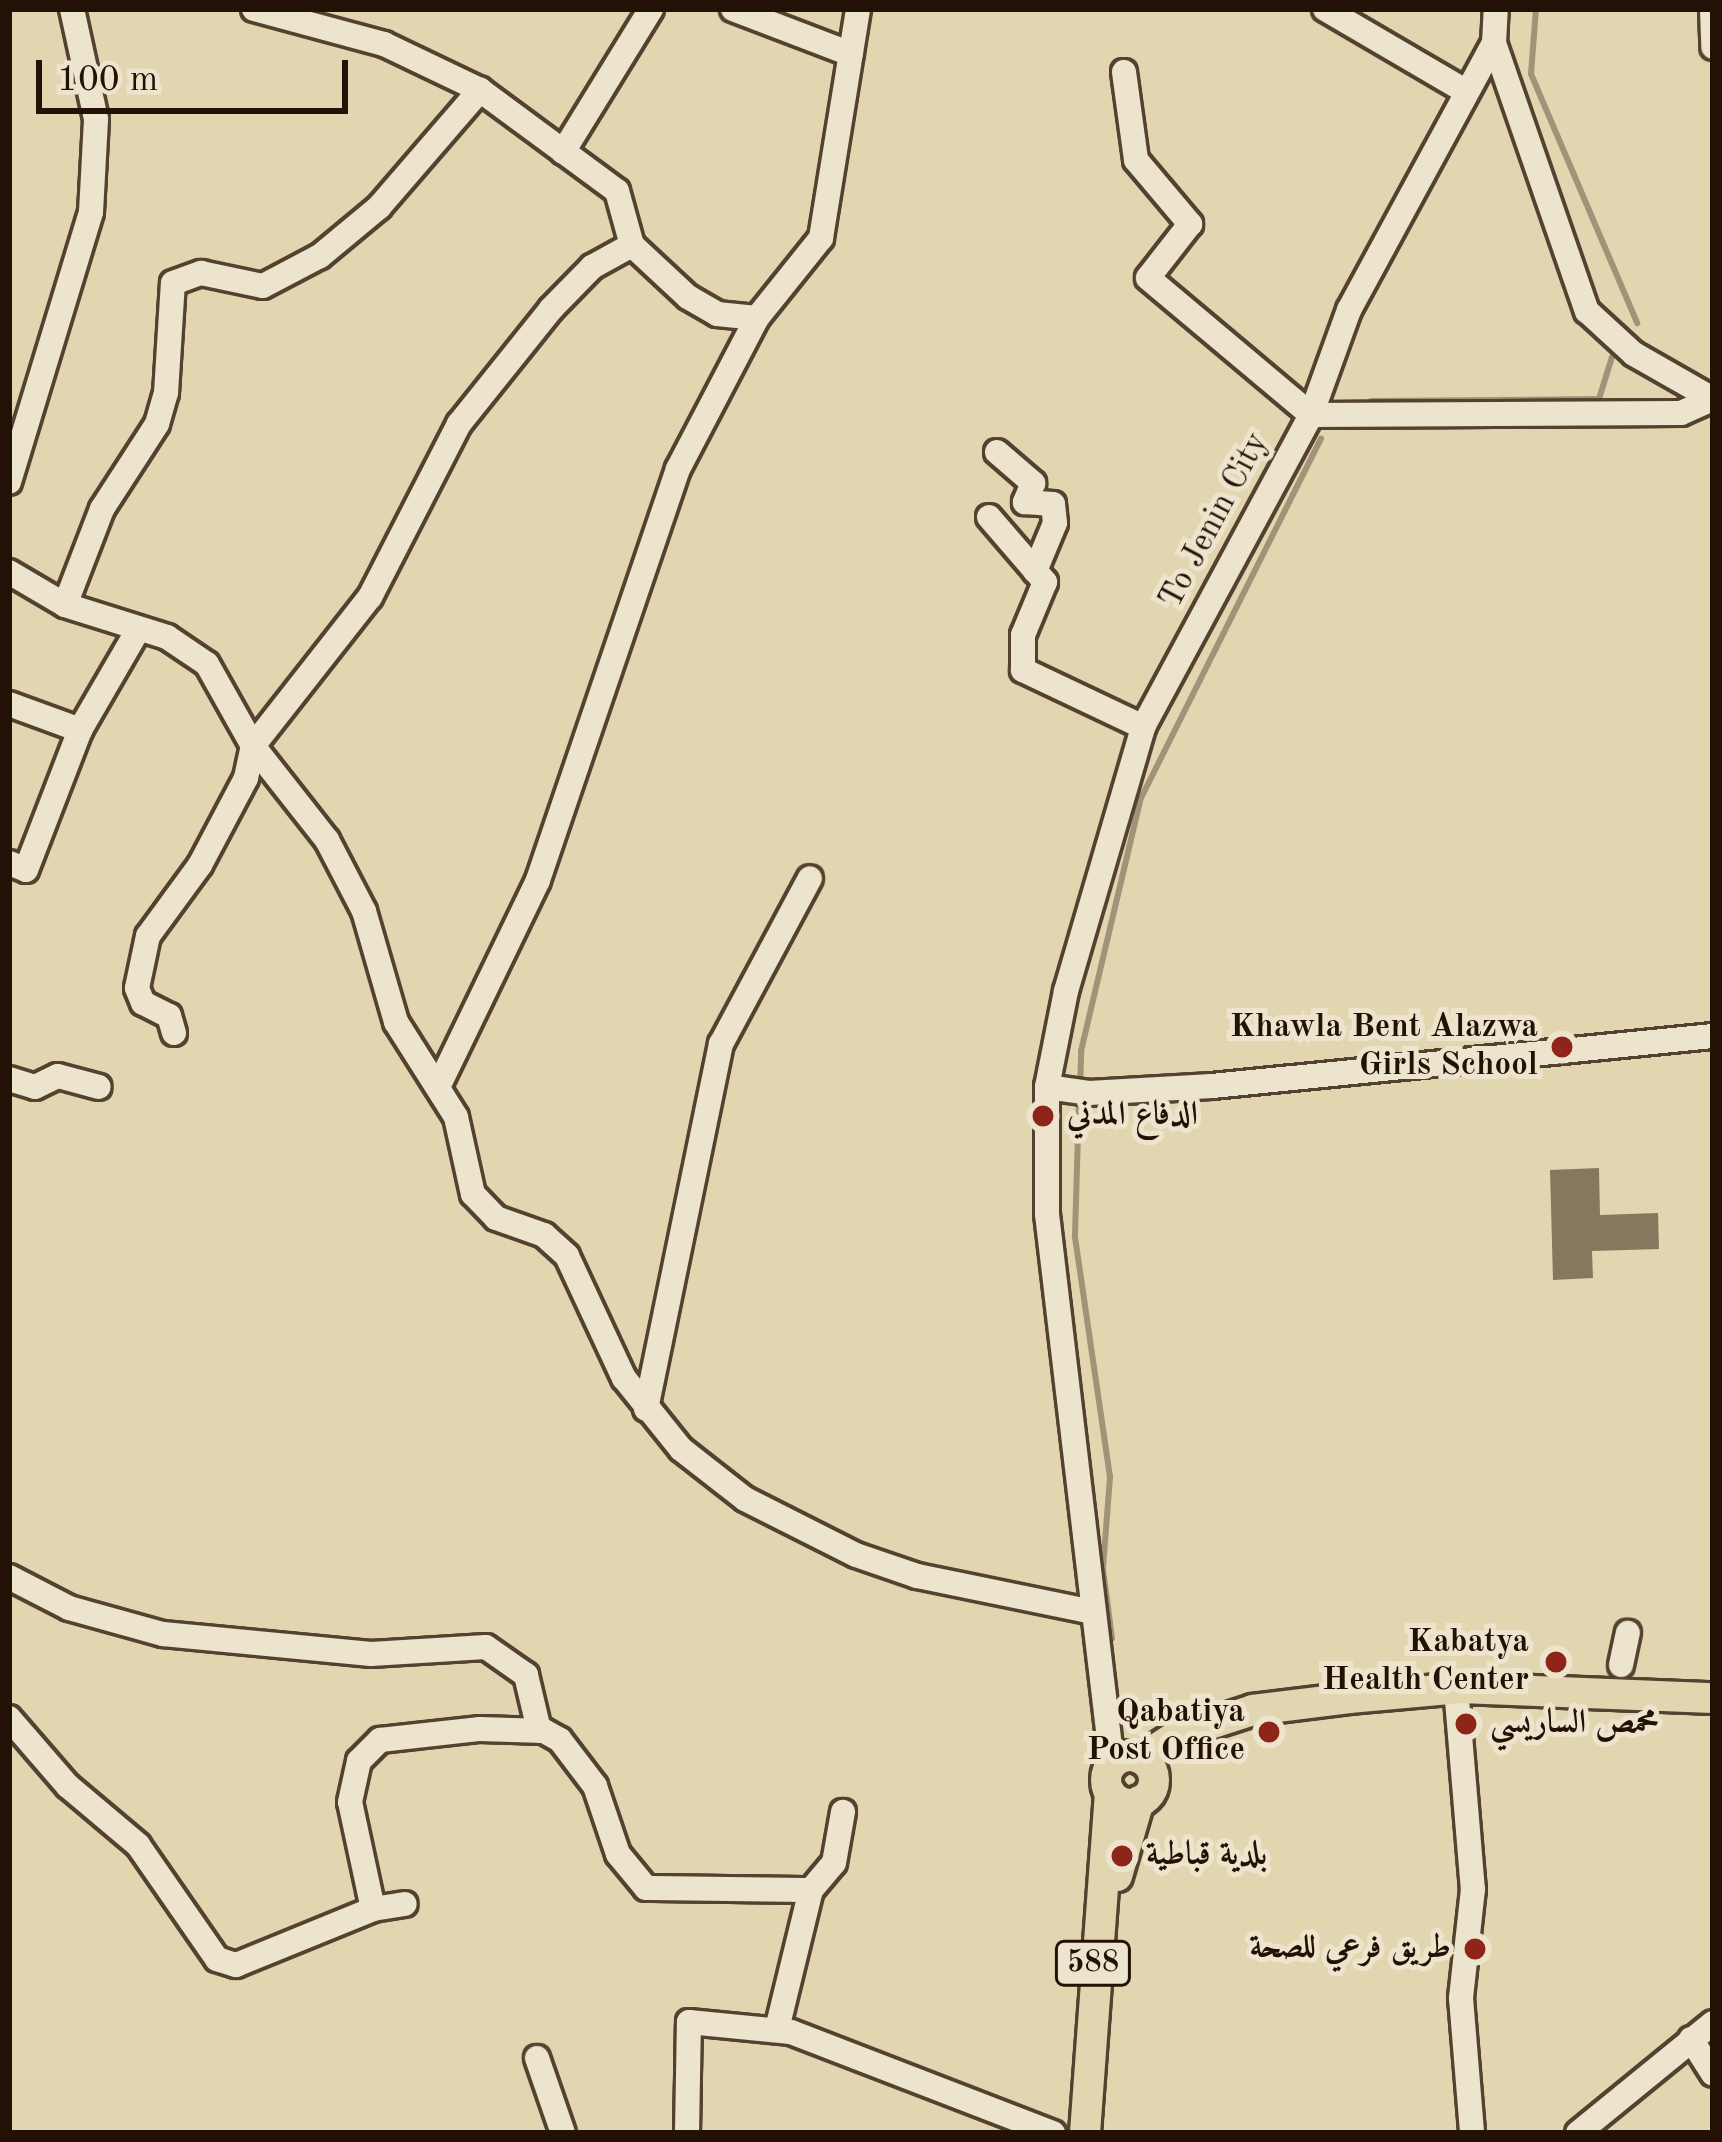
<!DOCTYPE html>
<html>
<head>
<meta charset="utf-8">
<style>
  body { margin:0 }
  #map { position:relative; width:1722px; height:2142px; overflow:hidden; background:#e2d6b1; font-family:"Old Standard TT",Amiri,serif }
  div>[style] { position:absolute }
  .stream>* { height:6px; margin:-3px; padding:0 3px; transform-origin:3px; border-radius:3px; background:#a19377 }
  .building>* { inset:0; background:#87775e }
  .roads { filter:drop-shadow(3px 0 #544230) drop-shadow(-3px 0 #544230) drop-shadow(0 3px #544230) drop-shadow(0 -3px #544230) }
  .minor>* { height:24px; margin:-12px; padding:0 12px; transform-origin:12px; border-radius:12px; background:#ece4cc }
  .major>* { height:30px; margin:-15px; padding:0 15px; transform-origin:15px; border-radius:15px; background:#e2d6b1 }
  .major>.ring { margin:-15px; padding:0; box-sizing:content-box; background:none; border:30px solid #e2d6b1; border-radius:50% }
  .dots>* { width:33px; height:33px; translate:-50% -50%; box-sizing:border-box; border:6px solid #ece4cc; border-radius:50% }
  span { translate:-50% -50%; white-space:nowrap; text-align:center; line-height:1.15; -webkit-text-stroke:10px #ece4cc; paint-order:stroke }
  .shield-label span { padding:3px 9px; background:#ece4cc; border:3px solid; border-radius:9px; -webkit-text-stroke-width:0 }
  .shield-label { font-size:30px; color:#241105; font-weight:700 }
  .street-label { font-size:33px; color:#241105 }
  .poi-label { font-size:33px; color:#241105; font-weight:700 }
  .right { translate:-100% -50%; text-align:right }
  .left { translate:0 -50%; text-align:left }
  .frame { position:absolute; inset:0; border:12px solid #241105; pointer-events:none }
  .scale { position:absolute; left:36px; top:60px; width:312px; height:54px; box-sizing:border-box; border:6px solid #241105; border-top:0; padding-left:15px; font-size:36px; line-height:42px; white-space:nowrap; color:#241105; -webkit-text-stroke:9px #ece4cc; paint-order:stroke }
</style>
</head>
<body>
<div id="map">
  <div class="stream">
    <i style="left:1536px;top:9px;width:65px;rotate:94.4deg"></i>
    <i style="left:1531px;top:74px;width:271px;rotate:66.9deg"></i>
    <i style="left:1371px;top:401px;width:228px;rotate:-0.5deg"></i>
    <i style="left:1599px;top:399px;width:44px;rotate:-72.8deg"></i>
    <i style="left:1080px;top:1087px;width:36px;rotate:-88deg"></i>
    <i style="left:1081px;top:1051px;width:260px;rotate:-76.7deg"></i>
    <i style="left:1141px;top:798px;width:402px;rotate:-63.4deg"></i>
    <i style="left:1079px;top:1100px;width:137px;rotate:91.7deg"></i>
    <i style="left:1075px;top:1237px;width:243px;rotate:81.7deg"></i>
    <i style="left:1110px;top:1477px;width:92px;rotate:94.4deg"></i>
    <i style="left:1103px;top:1569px;width:70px;rotate:82.6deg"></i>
  </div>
  <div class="building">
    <i style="clip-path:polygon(1599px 1168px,1600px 1215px,1658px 1213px,1659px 1249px,1592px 1251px,1593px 1278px,1553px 1280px,1550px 1170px)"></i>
  </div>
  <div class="roads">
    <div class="minor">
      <i style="left:254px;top:9px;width:135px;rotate:15.1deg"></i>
      <i style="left:384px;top:44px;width:106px;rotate:25.6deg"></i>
      <i style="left:480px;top:90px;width:170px;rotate:36.4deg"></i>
      <i style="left:617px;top:191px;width:56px;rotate:74.5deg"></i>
      <i style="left:632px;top:245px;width:76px;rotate:42.9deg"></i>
      <i style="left:688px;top:297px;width:34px;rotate:30deg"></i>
      <i style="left:717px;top:314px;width:40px;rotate:5.7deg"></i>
      <i style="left:733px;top:9px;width:126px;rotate:20.9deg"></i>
      <i style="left:1325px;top:9px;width:164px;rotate:30.3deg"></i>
      <i style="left:1712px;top:9px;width:38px;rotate:88deg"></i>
      <i style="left:1494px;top:43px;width:284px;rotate:70.9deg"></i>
      <i style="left:1587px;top:311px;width:64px;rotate:42.5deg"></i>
      <i style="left:1634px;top:354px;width:91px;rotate:29.7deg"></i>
      <i style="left:1124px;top:72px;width:89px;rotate:82.2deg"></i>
      <i style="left:1136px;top:160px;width:84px;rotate:49.8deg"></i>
      <i style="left:1190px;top:224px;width:68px;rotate:127.9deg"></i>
      <i style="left:1148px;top:278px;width:213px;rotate:40deg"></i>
      <i style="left:1311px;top:415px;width:370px;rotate:-0.3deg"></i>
      <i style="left:1681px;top:413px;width:35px;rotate:-24deg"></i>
      <i style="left:563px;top:152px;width:168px;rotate:-58.4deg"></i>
      <i style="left:997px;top:452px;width:48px;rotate:40.7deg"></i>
      <i style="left:1033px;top:483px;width:21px;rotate:113deg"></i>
      <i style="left:1025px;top:502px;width:28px;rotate:4deg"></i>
      <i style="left:1053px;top:504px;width:19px;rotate:84deg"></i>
      <i style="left:1055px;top:523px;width:52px;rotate:112.6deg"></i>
      <i style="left:9px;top:482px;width:282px;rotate:-73.1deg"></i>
      <i style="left:91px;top:212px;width:93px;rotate:-86.9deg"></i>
      <i style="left:96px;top:119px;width:113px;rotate:-102.3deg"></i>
      <i style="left:989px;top:517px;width:86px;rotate:49.3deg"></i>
      <i style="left:1045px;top:582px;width:57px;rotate:112.5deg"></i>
      <i style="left:1023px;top:635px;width:35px;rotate:90deg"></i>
      <i style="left:1023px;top:670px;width:133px;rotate:25.4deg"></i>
      <i style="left:9px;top:572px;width:65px;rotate:30.5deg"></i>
      <i style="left:65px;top:605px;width:107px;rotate:17.4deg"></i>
      <i style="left:167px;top:637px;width:48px;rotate:34deg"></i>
      <i style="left:207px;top:664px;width:94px;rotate:60.7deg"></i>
      <i style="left:253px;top:746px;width:120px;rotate:51.8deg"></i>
      <i style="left:327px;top:840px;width:80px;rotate:62.5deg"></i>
      <i style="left:364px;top:911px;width:116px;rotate:73.9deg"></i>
      <i style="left:396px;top:1022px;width:112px;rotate:57.7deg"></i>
      <i style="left:456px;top:1117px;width:79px;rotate:77.6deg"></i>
      <i style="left:473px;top:1194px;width:33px;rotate:46deg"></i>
      <i style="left:496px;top:1218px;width:51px;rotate:19.5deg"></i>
      <i style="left:544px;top:1235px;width:31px;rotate:42deg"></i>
      <i style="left:567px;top:1256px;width:135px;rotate:65deg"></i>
      <i style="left:624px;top:1378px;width:91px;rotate:51.2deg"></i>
      <i style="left:681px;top:1449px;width:81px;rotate:38deg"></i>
      <i style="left:745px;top:1499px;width:124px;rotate:26.8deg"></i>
      <i style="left:856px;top:1555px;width:65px;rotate:19deg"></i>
      <i style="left:917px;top:1576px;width:175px;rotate:11.6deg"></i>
      <i style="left:65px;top:605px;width:103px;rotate:-68.9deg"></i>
      <i style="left:102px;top:509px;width:101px;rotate:-57.1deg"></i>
      <i style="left:157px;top:424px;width:32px;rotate:-74deg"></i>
      <i style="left:166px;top:393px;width:110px;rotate:-86.4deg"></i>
      <i style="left:173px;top:283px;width:30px;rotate:-20deg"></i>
      <i style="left:201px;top:273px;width:63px;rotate:11.8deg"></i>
      <i style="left:263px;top:286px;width:64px;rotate:-27.8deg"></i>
      <i style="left:320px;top:256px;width:77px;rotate:-39.7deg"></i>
      <i style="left:379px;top:207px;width:155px;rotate:-49.2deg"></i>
      <i style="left:9px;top:704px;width:76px;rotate:20.1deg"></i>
      <i style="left:9px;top:863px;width:18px;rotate:22deg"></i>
      <i style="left:26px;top:870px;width:150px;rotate:-68.9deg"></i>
      <i style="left:80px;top:730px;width:116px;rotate:-59.9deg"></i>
      <i style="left:174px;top:1033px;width:18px;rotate:-106deg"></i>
      <i style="left:169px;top:1016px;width:29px;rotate:-153deg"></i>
      <i style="left:143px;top:1003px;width:16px;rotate:-112deg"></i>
      <i style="left:137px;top:988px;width:53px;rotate:-78.1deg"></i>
      <i style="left:148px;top:936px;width:88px;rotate:-53.8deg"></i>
      <i style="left:200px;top:865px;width:98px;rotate:-62.1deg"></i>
      <i style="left:246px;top:778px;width:33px;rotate:-78deg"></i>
      <i style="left:253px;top:746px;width:189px;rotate:-51.9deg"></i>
      <i style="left:370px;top:597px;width:195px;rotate:-62.8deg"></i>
      <i style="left:459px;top:424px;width:147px;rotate:-51.3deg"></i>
      <i style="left:551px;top:309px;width:59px;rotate:-45.7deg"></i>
      <i style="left:592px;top:267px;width:46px;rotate:-28.8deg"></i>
      <i style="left:9px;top:1079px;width:27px;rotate:17deg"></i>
      <i style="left:35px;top:1087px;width:25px;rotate:-26deg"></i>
      <i style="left:58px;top:1076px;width:42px;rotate:15deg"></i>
      <i style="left:440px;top:1083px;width:225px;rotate:-64.2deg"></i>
      <i style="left:538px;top:880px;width:434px;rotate:-71.2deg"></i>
      <i style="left:678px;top:469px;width:170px;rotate:-62.4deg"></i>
      <i style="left:757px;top:318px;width:102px;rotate:-51.3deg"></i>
      <i style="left:821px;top:238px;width:232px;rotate:-80.8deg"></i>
      <i style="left:1047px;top:1087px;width:42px;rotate:8.1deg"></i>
      <i style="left:1089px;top:1093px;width:123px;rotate:-3.3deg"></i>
      <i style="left:1212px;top:1086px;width:503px;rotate:-5.7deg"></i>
      <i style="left:646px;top:1409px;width:373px;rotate:-78.4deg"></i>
      <i style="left:721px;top:1044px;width:188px;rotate:-61.8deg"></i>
      <i style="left:9px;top:1577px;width:68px;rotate:27.3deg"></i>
      <i style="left:69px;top:1608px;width:98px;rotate:15.5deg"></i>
      <i style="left:163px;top:1634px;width:209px;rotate:5.5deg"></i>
      <i style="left:371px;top:1654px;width:115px;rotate:-3.5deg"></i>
      <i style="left:486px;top:1647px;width:49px;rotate:35deg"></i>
      <i style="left:526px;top:1675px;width:57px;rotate:76.7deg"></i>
      <i style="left:1621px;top:1665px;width:33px;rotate:-78deg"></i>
      <i style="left:1456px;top:1688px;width:202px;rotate:85.2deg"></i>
      <i style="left:1473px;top:1889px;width:110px;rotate:96.3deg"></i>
      <i style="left:1461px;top:1998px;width:135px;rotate:85.3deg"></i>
      <i style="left:9px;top:1718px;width:90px;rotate:49.1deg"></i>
      <i style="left:68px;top:1786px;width:92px;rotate:40.1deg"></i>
      <i style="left:138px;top:1845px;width:139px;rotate:55.3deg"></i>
      <i style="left:217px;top:1959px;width:20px;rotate:18deg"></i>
      <i style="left:236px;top:1965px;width:148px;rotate:-22.2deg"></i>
      <i style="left:373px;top:1909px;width:32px;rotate:-9deg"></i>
      <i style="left:1112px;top:1764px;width:554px;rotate:-96.74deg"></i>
      <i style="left:1047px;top:1214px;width:127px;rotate:-90deg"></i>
      <i style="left:1047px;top:1087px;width:98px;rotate:-78.8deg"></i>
      <i style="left:1066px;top:991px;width:275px;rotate:-73.7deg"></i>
      <i style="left:1143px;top:727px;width:354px;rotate:-61.7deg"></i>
      <i style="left:1311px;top:415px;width:112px;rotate:-70.1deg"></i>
      <i style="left:1349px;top:310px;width:304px;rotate:-61.5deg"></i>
      <i style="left:1494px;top:43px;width:34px;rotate:-87deg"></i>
      <i style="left:373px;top:1909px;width:109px;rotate:-102.1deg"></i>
      <i style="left:350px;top:1802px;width:42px;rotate:-77.6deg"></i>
      <i style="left:359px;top:1761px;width:30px;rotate:-45deg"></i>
      <i style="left:380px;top:1740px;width:101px;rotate:-6.3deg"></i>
      <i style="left:480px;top:1729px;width:64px;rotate:1.8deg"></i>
      <i style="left:544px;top:1731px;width:18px;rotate:29deg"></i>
      <i style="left:560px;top:1740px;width:58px;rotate:52.7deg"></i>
      <i style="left:595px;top:1786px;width:72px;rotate:71.3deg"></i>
      <i style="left:618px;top:1854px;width:44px;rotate:50.5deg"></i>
      <i style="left:646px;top:1888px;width:165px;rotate:0.7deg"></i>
      <i style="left:777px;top:2029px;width:143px;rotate:-76.3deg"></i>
      <i style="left:811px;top:1890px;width:35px;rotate:-50deg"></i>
      <i style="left:834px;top:1863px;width:52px;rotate:-80deg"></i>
      <i style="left:1691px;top:2039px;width:41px;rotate:57.8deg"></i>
      <i style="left:537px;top:2058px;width:79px;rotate:70.9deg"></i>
      <i style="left:687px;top:2133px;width:111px;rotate:-89deg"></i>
      <i style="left:689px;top:2022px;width:102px;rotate:5.6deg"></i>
      <i style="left:791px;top:2032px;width:281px;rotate:21.1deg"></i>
      <i style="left:1578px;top:2133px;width:174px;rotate:-39.2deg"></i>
    </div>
    <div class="major">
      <i class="ring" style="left:1106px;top:1756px;width:18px;height:18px"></i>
      <i style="left:1141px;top:1759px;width:45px;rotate:-33.3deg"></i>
      <i style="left:1179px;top:1734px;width:78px;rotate:-18deg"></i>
      <i style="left:1253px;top:1710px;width:97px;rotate:-7.1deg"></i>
      <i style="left:1349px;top:1698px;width:112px;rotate:-5.1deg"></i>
      <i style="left:1461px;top:1688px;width:252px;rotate:2.3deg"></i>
      <i style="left:1117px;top:1876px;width:78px;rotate:-73.7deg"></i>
      <i style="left:1085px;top:2133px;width:341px;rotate:-85.8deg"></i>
    </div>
  </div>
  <div class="dots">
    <i style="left:1562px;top:1047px;background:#8f2418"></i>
    <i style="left:1043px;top:1116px;background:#8f2418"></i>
    <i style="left:1556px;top:1662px;background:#8f2418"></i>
    <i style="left:1466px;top:1724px;background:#8f2418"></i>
    <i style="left:1269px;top:1732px;background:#8f2418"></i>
    <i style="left:1122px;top:1856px;background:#8f2418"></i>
    <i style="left:1475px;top:1949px;background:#8f2418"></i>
  </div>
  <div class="shield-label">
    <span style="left:1093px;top:1963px">588</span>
  </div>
  <div class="street-label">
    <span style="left:1215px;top:521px;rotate:-62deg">To Jenin City</span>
  </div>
  <div class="poi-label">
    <span class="right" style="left:1538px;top:1047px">Khawla Bent Alazwa<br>Girls School</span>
    <span class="left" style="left:1067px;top:1116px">الدفاع المدني</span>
    <span class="right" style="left:1529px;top:1662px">Kabatya<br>Health Center</span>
    <span class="right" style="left:1245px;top:1732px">Qabatiya<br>Post Office</span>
    <span class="left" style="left:1490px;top:1724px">محمص الساريسي</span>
    <span class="left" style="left:1146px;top:1856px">بلدية قباطية</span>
    <span class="right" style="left:1451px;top:1949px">طريق فرعي للصحة</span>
  </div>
  <div class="frame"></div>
  <div class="scale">100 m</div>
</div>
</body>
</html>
